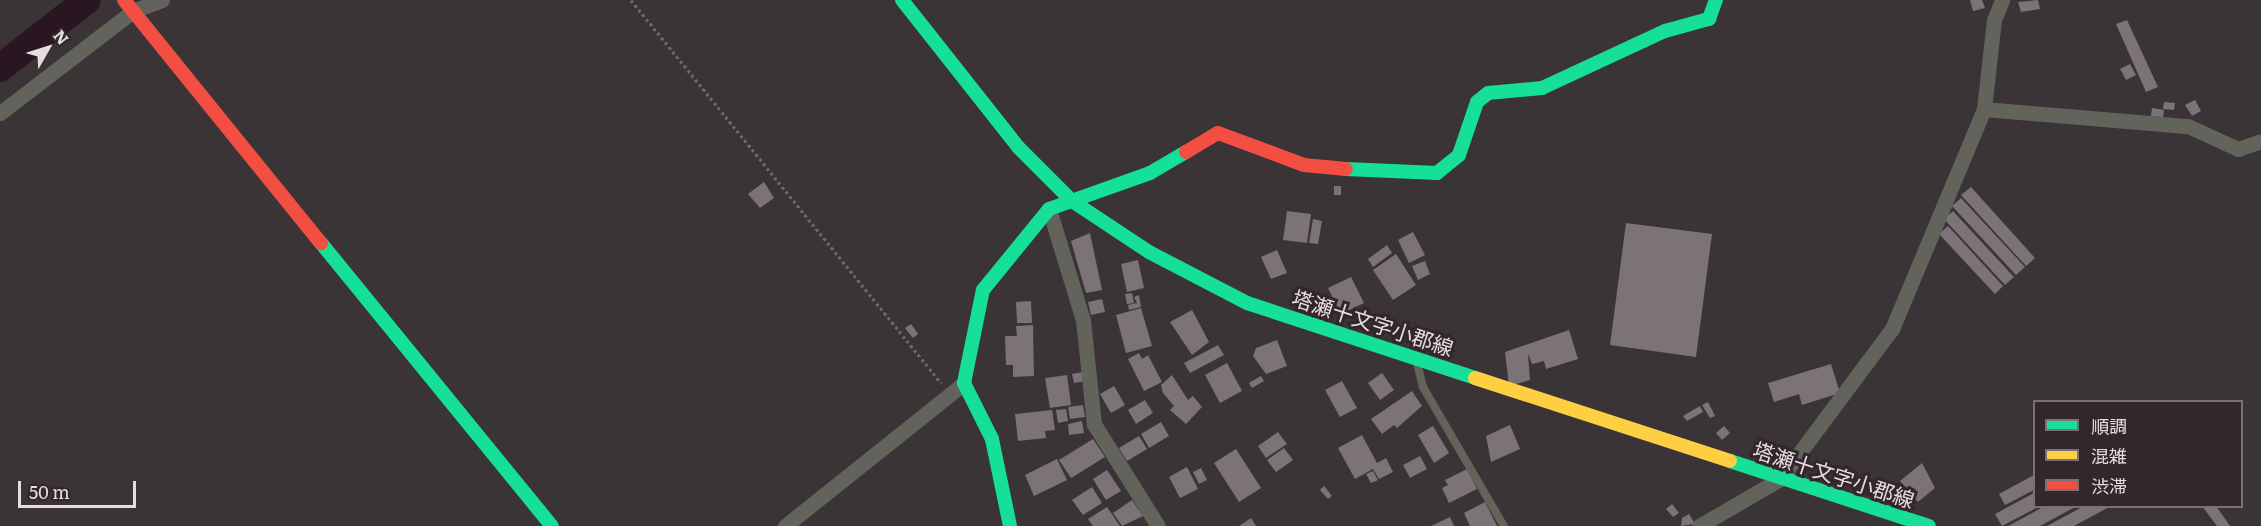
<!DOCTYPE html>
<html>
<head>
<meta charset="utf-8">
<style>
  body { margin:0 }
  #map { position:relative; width:2261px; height:526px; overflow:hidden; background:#3a3437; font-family:Literata,"Noto Sans JP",serif }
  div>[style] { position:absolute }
  .river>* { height:28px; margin:-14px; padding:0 14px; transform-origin:14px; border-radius:14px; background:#2a1621 }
  .building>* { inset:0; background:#7b7377 }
  .path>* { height:3px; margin-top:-1.5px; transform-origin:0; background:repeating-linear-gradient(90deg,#6c6a67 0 3px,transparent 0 6px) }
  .lane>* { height:8px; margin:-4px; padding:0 4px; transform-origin:4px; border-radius:4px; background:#62645b }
  .street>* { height:15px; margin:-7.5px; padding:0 7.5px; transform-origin:7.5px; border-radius:7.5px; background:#62645b }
  .fast>* { height:14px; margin:-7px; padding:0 7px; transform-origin:7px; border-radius:7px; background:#16e098 }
  .slow>* { height:14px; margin:-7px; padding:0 7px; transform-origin:7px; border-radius:7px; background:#ffcf43 }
  .jam>* { height:14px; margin:-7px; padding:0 7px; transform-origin:7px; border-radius:7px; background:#f24e42 }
  span { translate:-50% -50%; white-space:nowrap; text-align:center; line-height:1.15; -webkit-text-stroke:6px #33272d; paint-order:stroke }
  .street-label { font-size:21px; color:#e6dde2 }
  .legend { position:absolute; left:2033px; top:400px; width:210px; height:108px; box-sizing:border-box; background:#33272d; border:2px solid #7b7075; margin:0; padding:8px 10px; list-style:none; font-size:18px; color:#e6dde2 }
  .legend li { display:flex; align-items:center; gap:12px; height:30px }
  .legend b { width:30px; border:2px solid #7b7075 }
  .north { position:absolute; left:18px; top:18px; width:60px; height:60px; -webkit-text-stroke:4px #33272d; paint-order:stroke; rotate:51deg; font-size:16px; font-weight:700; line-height:24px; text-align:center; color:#e6dde2 }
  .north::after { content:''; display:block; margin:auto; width:21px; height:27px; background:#e6dde2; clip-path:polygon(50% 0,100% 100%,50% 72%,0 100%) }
  .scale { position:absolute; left:18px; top:481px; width:118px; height:27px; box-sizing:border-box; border:3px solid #e6dde2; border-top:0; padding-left:8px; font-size:18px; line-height:21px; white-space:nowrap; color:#e6dde2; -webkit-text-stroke:4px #33272d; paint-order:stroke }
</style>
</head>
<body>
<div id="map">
  <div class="river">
    <i style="left:0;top:68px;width:110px;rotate:-38deg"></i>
  </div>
  <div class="building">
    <i style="clip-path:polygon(1970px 0,1982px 0,1985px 8px,1973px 11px)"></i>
    <i style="clip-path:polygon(2038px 0,2040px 9px,2021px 12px,2018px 2px)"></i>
    <i style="clip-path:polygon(2127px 20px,2158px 87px,2146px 92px,2116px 24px)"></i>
    <i style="clip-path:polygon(2130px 64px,2136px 75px,2126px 80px,2120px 69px)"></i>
    <i style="clip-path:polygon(2195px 100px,2201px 111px,2192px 116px,2185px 105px)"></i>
    <i style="clip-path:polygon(2164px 102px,2175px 103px,2174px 110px,2163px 109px)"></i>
    <i style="clip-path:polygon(2152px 108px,2164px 110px,2163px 117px,2151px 116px)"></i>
    <i style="clip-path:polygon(764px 182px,774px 198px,760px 208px,748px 194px)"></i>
    <i style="clip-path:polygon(1334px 186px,1341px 186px,1341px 195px,1334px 195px)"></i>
    <i style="clip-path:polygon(1971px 187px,2035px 258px,2026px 266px,1961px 195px)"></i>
    <i style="clip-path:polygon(1961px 198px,2025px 267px,2016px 275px,1952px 206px)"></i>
    <i style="clip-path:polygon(1287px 211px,1311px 214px,1307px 243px,1283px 240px)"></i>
    <i style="clip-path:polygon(1953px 211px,2014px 277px,2005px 285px,1944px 219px)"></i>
    <i style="clip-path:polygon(1313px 219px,1322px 221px,1318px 244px,1309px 243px)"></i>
    <i style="clip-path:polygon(1626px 223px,1712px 234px,1696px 357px,1610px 345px)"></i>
    <i style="clip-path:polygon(1948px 226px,2003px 286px,1995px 294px,1939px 234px)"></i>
    <i style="clip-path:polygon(1413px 232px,1425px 255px,1409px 263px,1398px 240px)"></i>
    <i style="clip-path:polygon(1090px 233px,1102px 290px,1086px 293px,1071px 241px)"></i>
    <i style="clip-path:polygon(1387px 245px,1392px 253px,1373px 267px,1368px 259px)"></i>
    <i style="clip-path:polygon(1277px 250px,1287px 273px,1271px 279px,1261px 257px)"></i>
    <i style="clip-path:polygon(1396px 254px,1416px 285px,1393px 300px,1373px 270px)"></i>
    <i style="clip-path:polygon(1138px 260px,1144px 288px,1127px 292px,1121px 264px)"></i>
    <i style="clip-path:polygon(1425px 261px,1430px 274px,1418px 280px,1412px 266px)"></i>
    <i style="clip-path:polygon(1351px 277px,1364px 303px,1341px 314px,1328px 288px)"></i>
    <i style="clip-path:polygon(1132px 293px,1134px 303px,1127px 304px,1125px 294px)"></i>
    <i style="clip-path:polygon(1139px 295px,1141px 307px,1129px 310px,1128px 305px,1137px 303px,1134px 297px)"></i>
    <i style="clip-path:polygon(1102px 299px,1105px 312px,1091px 315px,1088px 302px)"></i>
    <i style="clip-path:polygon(1031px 301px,1032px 323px,1017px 323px,1016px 302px)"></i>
    <i style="clip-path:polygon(1141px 308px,1152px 346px,1126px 353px,1116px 315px)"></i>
    <i style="clip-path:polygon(1192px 310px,1209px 342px,1192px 355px,1170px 322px)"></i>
    <i style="clip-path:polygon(911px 324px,918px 334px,913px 338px,905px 328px)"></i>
    <i style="clip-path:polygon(1033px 325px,1034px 376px,1013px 377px,1013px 365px,1006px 365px,1005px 336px,1017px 336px,1016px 326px)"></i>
    <i style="clip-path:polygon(1569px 330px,1578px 359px,1546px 369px,1544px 361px,1532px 364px,1528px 354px,1530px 380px,1509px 386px,1505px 352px)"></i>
    <i style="clip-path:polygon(1277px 340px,1287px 366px,1266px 374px,1253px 356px,1256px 348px)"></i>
    <i style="clip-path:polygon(1218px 345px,1224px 355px,1190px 373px,1184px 363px)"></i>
    <i style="clip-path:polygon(1139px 353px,1142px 359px,1148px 355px,1162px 382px,1144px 391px,1128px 359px)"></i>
    <i style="clip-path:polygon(1227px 363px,1242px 391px,1220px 403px,1205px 375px)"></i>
    <i style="clip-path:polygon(1831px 364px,1840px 393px,1802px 405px,1799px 394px,1774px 402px,1768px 383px)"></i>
    <i style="clip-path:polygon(1083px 372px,1085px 381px,1074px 383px,1072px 374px)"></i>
    <i style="clip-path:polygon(1382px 373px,1394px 390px,1380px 400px,1368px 383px)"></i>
    <i style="clip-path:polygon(1067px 375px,1071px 405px,1050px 408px,1045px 378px)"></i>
    <i style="clip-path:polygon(1172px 375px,1188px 400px,1193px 396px,1202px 407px,1186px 424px,1170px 410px,1174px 406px,1163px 393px,1161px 385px)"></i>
    <i style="clip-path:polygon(1261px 376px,1264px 381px,1252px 388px,1249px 383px)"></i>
    <i style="clip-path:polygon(1342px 381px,1357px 408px,1340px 417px,1325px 390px)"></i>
    <i style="clip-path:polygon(1114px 386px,1125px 405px,1111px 413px,1100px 394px)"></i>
    <i style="clip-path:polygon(1412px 391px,1422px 406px,1397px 428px,1394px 425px,1382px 434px,1371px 419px)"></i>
    <i style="clip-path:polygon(1145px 400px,1153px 413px,1136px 424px,1128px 410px)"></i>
    <i style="clip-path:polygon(1708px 402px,1715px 416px,1710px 418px,1702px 405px)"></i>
    <i style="clip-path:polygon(1083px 405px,1085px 417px,1070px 419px,1068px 407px)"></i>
    <i style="clip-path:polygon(1700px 406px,1703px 412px,1687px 421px,1683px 416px)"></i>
    <i style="clip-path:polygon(1066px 409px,1068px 421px,1058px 423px,1056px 410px)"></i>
    <i style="clip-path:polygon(1052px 410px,1055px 430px,1045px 431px,1046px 438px,1018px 441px,1015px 414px)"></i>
    <i style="clip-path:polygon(1082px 421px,1084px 433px,1069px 435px,1068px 424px)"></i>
    <i style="clip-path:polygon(1161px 422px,1169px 436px,1149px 448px,1141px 434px)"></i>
    <i style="clip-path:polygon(1510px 425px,1520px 449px,1491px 462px,1486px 436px)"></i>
    <i style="clip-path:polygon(1433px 426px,1449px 453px,1434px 463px,1418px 435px)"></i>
    <i style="clip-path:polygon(1724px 426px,1730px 433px,1722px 440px,1716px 433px)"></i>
    <i style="clip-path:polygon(1278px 432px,1287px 444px,1266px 458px,1258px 446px)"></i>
    <i style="clip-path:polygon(1362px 435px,1377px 463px,1386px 458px,1393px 472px,1379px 479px,1373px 469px,1355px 479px,1338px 448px)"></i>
    <i style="clip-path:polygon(1139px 436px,1147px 449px,1127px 461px,1119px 448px)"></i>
    <i style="clip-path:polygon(1093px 439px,1105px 457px,1071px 478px,1059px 460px)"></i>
    <i style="clip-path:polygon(1284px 448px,1293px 460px,1276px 472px,1267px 460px)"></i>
    <i style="clip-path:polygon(1236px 449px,1261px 488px,1239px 502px,1214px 463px)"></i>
    <i style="clip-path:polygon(1420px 456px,1427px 469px,1410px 478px,1403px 465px)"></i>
    <i style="clip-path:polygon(1057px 459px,1067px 480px,1034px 496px,1025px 475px)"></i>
    <i style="clip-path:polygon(1922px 463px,1935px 488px,1918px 502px,1900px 481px)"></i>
    <i style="clip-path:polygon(1187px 467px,1198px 489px,1180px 498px,1169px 477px)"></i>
    <i style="clip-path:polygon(1201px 468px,1207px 480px,1199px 484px,1193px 472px)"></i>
    <i style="clip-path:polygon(1467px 469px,1477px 489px,1449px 503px,1442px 488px,1448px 485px,1445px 480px)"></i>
    <i style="clip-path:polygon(1107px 470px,1121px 491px,1106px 500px,1093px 479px)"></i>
    <i style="clip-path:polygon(1373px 471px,1378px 480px,1371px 483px,1366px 474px)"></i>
    <i style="clip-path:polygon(2034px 475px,2034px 490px,2005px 505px,1999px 494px)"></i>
    <i style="clip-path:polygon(1324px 486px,1332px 496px,1328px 499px,1320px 490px)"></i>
    <i style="clip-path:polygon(1092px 487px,1102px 503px,1083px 515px,1072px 500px)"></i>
    <i style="clip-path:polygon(2034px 493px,2034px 506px,2040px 506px,2002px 526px,1995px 514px)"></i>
    <i style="clip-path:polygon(1132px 500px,1143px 516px,1122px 526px,1113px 513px)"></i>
    <i style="clip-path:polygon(1485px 502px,1497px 526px,1470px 526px,1464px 513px)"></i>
    <i style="clip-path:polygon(1672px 504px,1679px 513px,1673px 517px,1666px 509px)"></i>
    <i style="clip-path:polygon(2045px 506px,2077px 506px,2040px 526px,2008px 526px)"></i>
    <i style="clip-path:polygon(2084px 506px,2111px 506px,2074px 526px,2047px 526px)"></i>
    <i style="clip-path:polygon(2202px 506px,2216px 506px,2230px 526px,2217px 526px)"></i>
    <i style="clip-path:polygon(1107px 507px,1120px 526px,1093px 526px,1088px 519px)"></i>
    <i style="clip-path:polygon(1689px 514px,1695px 524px,1681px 526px,1682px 518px)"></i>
    <i style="clip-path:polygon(1450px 517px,1454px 526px,1431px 526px)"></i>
    <i style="clip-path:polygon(1251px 518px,1256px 526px,1239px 526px)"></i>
  </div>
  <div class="path">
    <i style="left:631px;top:0;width:493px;rotate:51deg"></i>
  </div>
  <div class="lane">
    <i style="left:1417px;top:363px;width:25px;rotate:76deg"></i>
    <i style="left:1423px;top:387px;width:161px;rotate:59.8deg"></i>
  </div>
  <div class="street">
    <i style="left:1984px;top:109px;width:205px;rotate:4.8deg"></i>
    <i style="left:2188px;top:126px;width:55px;rotate:24.7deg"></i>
    <i style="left:2238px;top:149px;width:24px;rotate:-19deg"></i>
    <i style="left:0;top:113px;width:168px;rotate:-37.5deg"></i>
    <i style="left:133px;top:11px;width:31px;rotate:-21deg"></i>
    <i style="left:1049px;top:209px;width:116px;rotate:73deg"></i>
    <i style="left:1083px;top:320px;width:105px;rotate:84deg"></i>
    <i style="left:1094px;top:424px;width:120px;rotate:57.9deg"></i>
    <i style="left:785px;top:526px;width:229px;rotate:-38.6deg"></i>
    <i style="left:1699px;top:526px;width:94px;rotate:-30.1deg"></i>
    <i style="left:1780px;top:479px;width:187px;rotate:-53.3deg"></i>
    <i style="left:1892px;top:329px;width:238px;rotate:-67.3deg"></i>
    <i style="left:1984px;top:109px;width:90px;rotate:-83.6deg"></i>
    <i style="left:1994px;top:20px;width:22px;rotate:-68deg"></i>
  </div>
  <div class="fast">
    <i style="left:902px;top:0;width:187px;rotate:51.7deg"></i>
    <i style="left:1018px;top:147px;width:76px;rotate:45deg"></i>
    <i style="left:1072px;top:201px;width:92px;rotate:33.5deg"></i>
    <i style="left:1149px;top:252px;width:110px;rotate:27.5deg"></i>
    <i style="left:1247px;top:303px;width:240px;rotate:18.2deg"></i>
    <i style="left:1346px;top:169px;width:91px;rotate:2.5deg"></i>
    <i style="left:1437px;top:173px;width:28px;rotate:-39deg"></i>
    <i style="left:1459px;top:155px;width:56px;rotate:-71.2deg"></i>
    <i style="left:1477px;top:102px;width:14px;rotate:-39deg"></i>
    <i style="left:1488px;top:93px;width:54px;rotate:-5.3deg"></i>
    <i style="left:1542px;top:88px;width:136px;rotate:-24.9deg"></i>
    <i style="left:1665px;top:31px;width:46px;rotate:-15.3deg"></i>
    <i style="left:1709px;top:19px;width:20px;rotate:-70deg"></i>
    <i style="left:321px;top:243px;width:365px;rotate:50.8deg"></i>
    <i style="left:1730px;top:461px;width:209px;rotate:18.1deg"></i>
    <i style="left:1010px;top:526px;width:89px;rotate:-101.7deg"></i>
    <i style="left:992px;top:439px;width:63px;rotate:-116.6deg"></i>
    <i style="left:964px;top:383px;width:95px;rotate:-78.5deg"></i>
    <i style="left:983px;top:290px;width:104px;rotate:-50.8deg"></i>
    <i style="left:1049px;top:209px;width:107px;rotate:-19.6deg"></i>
    <i style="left:1150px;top:173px;width:42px;rotate:-30.3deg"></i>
  </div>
  <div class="slow">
    <i style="left:1475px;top:378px;width:268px;rotate:18deg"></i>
  </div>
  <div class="jam">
    <i style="left:124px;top:0;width:313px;rotate:51deg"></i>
    <i style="left:1186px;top:152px;width:37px;rotate:-31deg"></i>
    <i style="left:1218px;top:133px;width:92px;rotate:20.4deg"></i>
    <i style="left:1304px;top:165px;width:42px;rotate:5.4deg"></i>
  </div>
  <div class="street-label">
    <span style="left:1373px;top:322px;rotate:18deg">塔瀬十文字小郡線</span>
    <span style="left:1834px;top:474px;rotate:18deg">塔瀬十文字小郡線</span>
  </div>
  <ul class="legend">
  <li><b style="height:8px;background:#16e098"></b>順調</li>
  <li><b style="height:8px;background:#ffcf43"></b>混雑</li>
  <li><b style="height:8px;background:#f24e42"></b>渋滞</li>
  </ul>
  <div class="north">N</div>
  <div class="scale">50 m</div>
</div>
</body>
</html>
